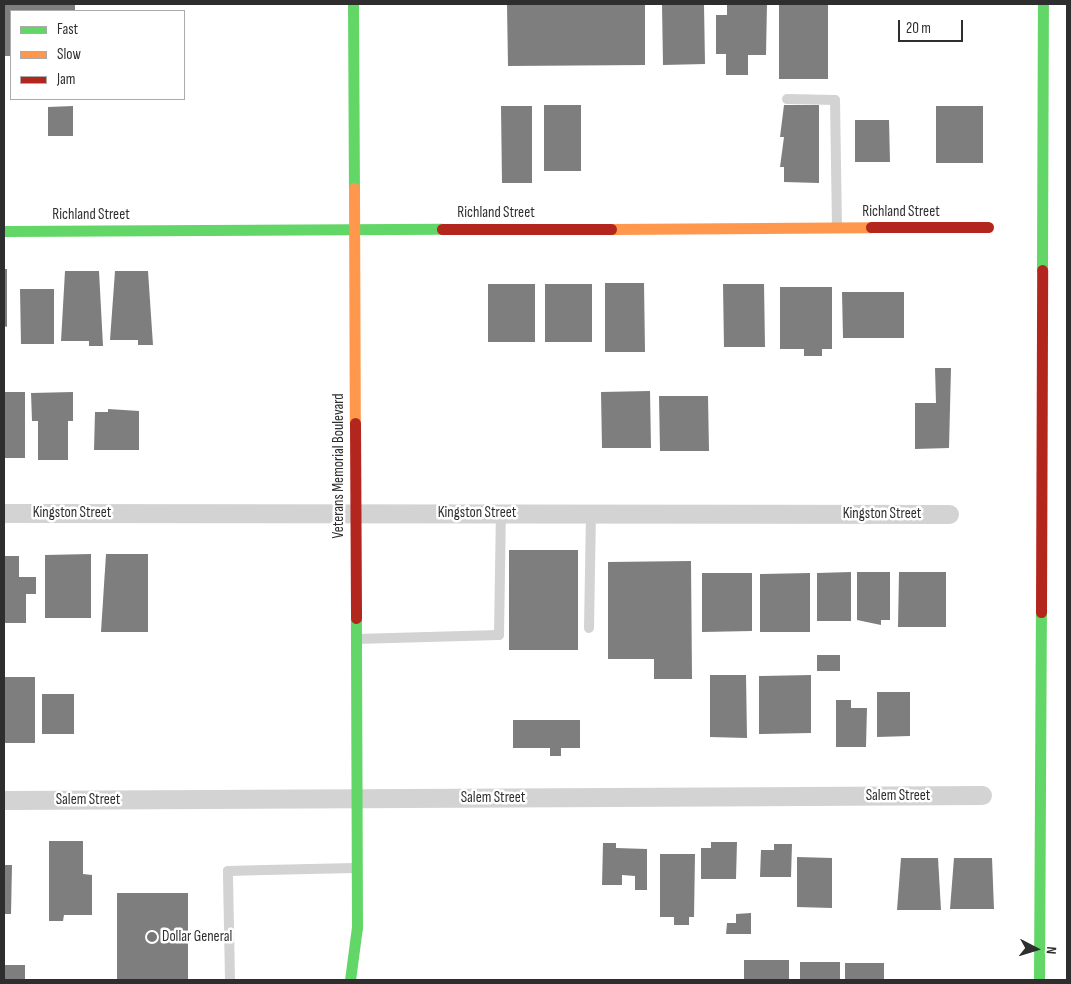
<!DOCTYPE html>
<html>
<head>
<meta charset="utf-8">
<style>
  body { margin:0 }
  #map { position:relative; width:1071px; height:984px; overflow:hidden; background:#fff; font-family:"Sofia Sans Condensed",sans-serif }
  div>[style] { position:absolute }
  .building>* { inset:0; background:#7e7e7e }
  .lane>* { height:10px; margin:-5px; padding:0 5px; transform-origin:5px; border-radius:5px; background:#d3d3d3 }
  .street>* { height:19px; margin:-9.5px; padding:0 9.5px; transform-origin:9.5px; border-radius:9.5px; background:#d3d3d3 }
  .fast>* { height:11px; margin:-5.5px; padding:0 5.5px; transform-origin:5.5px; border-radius:5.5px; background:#63d668 }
  .slow>* { height:11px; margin:-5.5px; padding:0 5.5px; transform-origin:5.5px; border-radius:5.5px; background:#ff974d }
  .jam>* { height:11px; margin:-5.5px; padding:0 5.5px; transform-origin:5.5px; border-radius:5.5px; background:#b3261e }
  .dots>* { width:14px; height:14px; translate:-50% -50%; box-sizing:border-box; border:2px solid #fff; border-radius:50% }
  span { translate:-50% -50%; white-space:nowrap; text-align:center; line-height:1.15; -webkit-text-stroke:5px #fff; paint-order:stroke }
  .street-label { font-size:15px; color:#2e2e2e }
  .poi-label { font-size:15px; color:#2e2e2e }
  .left { translate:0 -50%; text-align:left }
  .frame { position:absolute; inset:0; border:5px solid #2e2e2e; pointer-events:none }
  .legend { position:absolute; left:10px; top:10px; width:175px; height:90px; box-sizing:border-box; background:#fff; border:1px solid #ababab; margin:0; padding:6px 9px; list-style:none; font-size:15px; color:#2e2e2e }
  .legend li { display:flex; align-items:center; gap:10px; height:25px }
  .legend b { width:25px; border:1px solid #ababab }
  .north { position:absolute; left:1011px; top:924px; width:50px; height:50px; -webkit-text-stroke:4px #fff; paint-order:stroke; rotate:95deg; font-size:14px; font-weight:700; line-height:20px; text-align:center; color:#2e2e2e }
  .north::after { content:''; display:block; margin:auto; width:18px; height:22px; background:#2e2e2e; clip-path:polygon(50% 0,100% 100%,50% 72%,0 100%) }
  .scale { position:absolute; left:898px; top:20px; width:65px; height:22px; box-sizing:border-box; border:2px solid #2e2e2e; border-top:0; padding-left:6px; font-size:15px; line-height:18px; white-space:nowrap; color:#2e2e2e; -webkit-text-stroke:4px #fff; paint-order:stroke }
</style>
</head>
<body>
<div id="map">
  <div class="building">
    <i style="clip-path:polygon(4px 4px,75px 4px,75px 11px,11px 11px,11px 56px,4px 56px)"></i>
    <i style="clip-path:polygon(507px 4px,645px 4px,645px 65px,508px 66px)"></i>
    <i style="clip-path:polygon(727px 4px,767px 4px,766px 55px,748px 55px,748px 75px,726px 75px,726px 54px,716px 54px,716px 15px,727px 15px)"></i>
    <i style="clip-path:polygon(662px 5px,704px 5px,705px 64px,663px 65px)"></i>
    <i style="clip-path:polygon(779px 5px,828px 5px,828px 79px,779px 79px)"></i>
    <i style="clip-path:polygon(544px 105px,581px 105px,581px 171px,544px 171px)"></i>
    <i style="clip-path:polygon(784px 105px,819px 105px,819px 183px,784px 182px,784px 167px,780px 167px,784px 137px,780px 137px)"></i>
    <i style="clip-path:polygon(73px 106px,73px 136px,48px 136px,48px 107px)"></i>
    <i style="clip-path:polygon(501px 106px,532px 106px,532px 183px,502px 183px)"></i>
    <i style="clip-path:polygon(936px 106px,983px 106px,983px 163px,936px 163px)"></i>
    <i style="clip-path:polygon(855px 120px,889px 120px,890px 162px,855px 162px)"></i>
    <i style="clip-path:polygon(4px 269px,7px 269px,7px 327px,4px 326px)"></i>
    <i style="clip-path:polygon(65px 271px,99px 271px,103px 346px,89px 346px,89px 341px,61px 341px)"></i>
    <i style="clip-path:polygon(115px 271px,148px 271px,153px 345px,138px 345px,138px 340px,110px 340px)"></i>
    <i style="clip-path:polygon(605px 283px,644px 283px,645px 352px,605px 352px)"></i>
    <i style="clip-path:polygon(488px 284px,535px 284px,535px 342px,488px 342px)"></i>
    <i style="clip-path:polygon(545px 284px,592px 284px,592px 342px,545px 342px)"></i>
    <i style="clip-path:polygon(723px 284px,764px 284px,765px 347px,724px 347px)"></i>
    <i style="clip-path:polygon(780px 287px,832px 287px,832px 349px,822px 349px,822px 356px,804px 356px,804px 349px,780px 349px)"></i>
    <i style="clip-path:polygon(20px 289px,54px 289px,54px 344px,21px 344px)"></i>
    <i style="clip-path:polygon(842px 292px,904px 292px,904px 338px,843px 338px)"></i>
    <i style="clip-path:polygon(935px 368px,951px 368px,949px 448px,915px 449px,915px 403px,936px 403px)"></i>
    <i style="clip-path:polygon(650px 391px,651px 448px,602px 448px,601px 392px)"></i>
    <i style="clip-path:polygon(4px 392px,25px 392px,25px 458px,4px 458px)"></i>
    <i style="clip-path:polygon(73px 392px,73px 421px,68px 421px,68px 460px,38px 460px,38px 421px,32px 421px,31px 393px)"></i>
    <i style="clip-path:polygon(659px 396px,708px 396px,709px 451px,660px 451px)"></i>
    <i style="clip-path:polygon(108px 409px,139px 411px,139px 450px,94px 450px,95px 412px,108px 412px)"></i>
    <i style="clip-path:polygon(509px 550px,578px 550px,578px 650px,509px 650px)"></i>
    <i style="clip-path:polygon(91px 554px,91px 618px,45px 618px,45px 555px)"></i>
    <i style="clip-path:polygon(106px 554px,148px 554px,148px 632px,101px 632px)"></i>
    <i style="clip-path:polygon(4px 556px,19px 556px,19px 577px,36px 577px,36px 594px,26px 594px,26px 623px,4px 623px)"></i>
    <i style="clip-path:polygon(691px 561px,692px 679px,654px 679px,654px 659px,608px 659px,608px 562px)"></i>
    <i style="clip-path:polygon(851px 572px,851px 621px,817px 621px,817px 573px)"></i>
    <i style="clip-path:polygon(857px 572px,890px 572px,890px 620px,881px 620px,881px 625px,857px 620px)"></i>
    <i style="clip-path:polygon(899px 572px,946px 572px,946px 627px,898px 627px)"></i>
    <i style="clip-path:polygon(702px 573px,752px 573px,752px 631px,702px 632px)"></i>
    <i style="clip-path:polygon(810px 573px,810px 632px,760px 632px,760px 574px)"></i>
    <i style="clip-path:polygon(817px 655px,840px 655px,840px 671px,817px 671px)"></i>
    <i style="clip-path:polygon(710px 675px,746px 675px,747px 738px,710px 737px)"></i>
    <i style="clip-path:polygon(811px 675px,811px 733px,759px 734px,759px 676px)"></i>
    <i style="clip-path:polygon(4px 677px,35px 677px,35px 743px,4px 743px)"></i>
    <i style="clip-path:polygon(877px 692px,910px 692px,910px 736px,877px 737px)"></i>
    <i style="clip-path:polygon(42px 694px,74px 694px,74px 734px,42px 734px)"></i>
    <i style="clip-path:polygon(836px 700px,851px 700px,851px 708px,867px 708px,866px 747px,836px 747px)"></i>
    <i style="clip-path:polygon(513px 720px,580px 720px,580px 748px,561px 748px,561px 756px,550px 756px,550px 748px,513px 748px)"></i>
    <i style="clip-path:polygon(49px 841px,83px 841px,83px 874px,92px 875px,92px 915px,64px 915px,63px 921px,49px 921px)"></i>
    <i style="clip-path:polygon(711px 842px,737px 842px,736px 879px,701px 879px,701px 848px,711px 848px)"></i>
    <i style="clip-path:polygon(603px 843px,616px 843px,616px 848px,647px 849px,647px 890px,635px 890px,635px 876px,622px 875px,622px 885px,602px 885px)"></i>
    <i style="clip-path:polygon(774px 844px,792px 844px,791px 877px,760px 877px,761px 850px,774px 850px)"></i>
    <i style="clip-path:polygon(660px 854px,695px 854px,694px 917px,689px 917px,689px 925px,674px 925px,674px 917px,660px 917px)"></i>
    <i style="clip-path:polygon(797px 857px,832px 858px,832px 908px,797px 907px)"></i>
    <i style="clip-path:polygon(901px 858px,938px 858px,941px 910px,897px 910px)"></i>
    <i style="clip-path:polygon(954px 858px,992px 858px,994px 909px,950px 909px)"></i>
    <i style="clip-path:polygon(4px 865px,12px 865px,11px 914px,4px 914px)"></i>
    <i style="clip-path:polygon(117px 893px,188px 893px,188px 980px,117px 980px)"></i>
    <i style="clip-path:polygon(751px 913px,751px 934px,726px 934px,727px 923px,736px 923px,736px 914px)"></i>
    <i style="clip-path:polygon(744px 960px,789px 960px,789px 980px,744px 980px)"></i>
    <i style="clip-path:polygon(800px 962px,840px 962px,840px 980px,800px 980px)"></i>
    <i style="clip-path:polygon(845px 963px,884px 963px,884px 980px,845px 980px)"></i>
    <i style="clip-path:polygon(4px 965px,25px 965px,25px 980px,4px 980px)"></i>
  </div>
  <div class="lane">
    <i style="left:787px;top:99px;width:48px;rotate:1.2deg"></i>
    <i style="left:835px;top:100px;width:126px;rotate:89.1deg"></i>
    <i style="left:589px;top:628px;width:114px;rotate:-89deg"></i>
    <i style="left:356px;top:639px;width:143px;rotate:-1.6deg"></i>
    <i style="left:499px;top:635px;width:122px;rotate:-89.1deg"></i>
    <i style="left:230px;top:980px;width:109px;rotate:-91.1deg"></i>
    <i style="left:228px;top:871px;width:127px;rotate:-1.4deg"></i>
  </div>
  <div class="street">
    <i style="left:4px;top:513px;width:945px;rotate:0.06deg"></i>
    <i style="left:4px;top:800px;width:978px;rotate:-0.29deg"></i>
  </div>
  <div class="fast">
    <i style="left:353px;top:4px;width:184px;rotate:89.7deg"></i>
    <i style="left:4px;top:231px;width:438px;rotate:-0.3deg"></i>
    <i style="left:1042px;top:270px;width:266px;rotate:-89.8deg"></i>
    <i style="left:350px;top:980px;width:53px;rotate:-82.5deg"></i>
    <i style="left:357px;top:927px;width:309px;rotate:-90.2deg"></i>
    <i style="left:1039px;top:980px;width:368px;rotate:-89.7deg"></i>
  </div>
  <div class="slow">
    <i style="left:354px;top:188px;width:235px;rotate:89.8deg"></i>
    <i style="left:611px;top:229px;width:260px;rotate:-0.4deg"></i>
  </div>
  <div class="jam">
    <i style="left:871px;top:227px;width:117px"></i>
    <i style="left:442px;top:229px;width:169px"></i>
    <i style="left:355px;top:423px;width:195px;rotate:89.7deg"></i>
    <i style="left:1041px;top:612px;width:342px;rotate:-89.8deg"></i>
  </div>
  <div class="dots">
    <i style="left:152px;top:937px;background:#777"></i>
  </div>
  <div class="street-label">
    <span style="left:901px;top:212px">Richland Street</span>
    <span style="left:496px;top:213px">Richland Street</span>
    <span style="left:91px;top:215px">Richland Street</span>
    <span style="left:339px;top:466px;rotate:-90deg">Veterans Memorial Boulevard</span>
    <span style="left:72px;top:513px">Kingston Street</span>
    <span style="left:477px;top:513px">Kingston Street</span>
    <span style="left:882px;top:514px">Kingston Street</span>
    <span style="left:898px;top:796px">Salem Street</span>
    <span style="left:493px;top:798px">Salem Street</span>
    <span style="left:88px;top:800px">Salem Street</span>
  </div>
  <div class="poi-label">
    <span class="left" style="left:162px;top:937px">Dollar General</span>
  </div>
  <div class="frame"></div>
  <ul class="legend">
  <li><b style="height:6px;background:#63d668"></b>Fast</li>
  <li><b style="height:6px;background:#ff974d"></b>Slow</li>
  <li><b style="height:6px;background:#b3261e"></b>Jam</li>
  </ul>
  <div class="north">N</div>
  <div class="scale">20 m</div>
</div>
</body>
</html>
